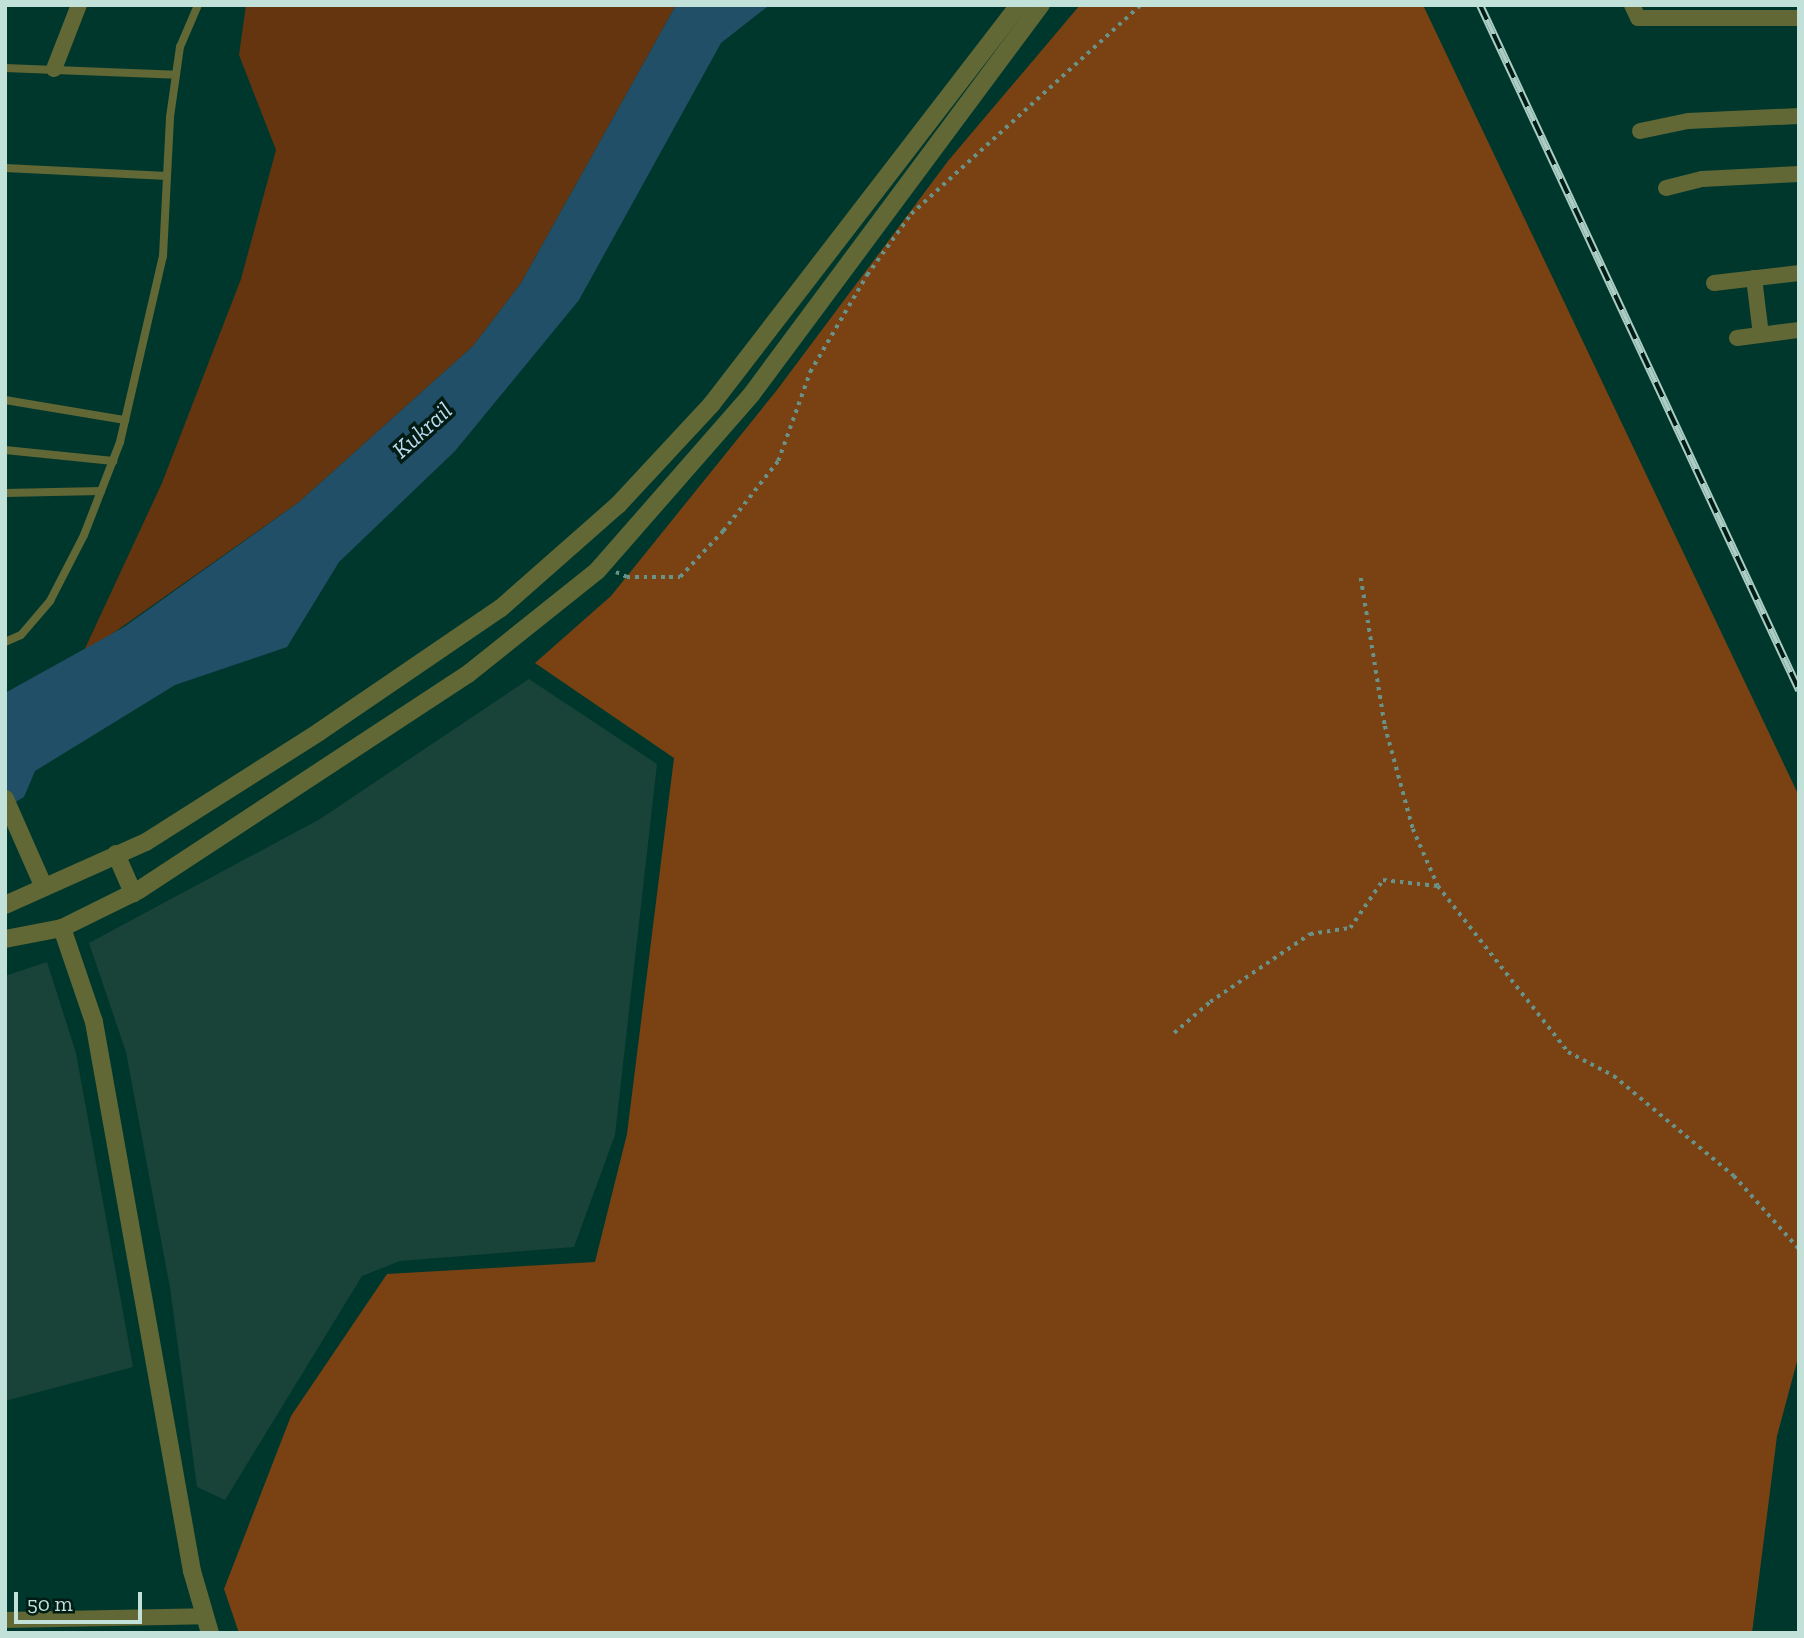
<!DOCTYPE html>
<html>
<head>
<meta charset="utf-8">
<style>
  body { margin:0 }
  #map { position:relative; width:1804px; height:1638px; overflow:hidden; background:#00372c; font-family:"Zilla Slab",serif }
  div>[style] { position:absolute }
  .built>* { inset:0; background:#194238 }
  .green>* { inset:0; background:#64350f }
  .forest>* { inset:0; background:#7a4213 }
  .water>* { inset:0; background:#214f67 }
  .path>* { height:3.5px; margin-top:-1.75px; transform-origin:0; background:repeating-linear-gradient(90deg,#699389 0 3.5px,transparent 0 8.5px) }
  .service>* { height:8px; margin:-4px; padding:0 4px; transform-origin:4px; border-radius:4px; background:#616735 }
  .minor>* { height:16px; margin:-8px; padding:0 8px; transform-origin:8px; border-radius:8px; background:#616735 }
  .tertiary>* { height:18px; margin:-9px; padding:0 9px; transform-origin:9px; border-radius:9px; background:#616735 }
  .rail>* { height:8px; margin-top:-4px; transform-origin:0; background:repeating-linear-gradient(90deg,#011b15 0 16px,#abcdc3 0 32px); box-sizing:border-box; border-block:2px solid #abcdc3 }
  span { translate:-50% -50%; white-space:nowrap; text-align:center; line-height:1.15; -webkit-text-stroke:7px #011b15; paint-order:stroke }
  .water-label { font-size:24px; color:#bedaec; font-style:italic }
  .frame { position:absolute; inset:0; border:7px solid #c2e1d8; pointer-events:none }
  .scale { position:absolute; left:14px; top:1592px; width:128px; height:32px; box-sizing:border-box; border:4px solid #c2e1d8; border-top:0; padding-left:9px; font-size:21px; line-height:24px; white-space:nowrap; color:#c2e1d8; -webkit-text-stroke:5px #011b15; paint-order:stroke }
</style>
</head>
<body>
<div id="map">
  <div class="built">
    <i style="clip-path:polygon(529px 679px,657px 764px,615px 1135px,574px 1247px,400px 1261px,362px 1276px,225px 1500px,197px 1487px,170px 1288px,126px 1052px,89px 943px,320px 819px)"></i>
    <i style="clip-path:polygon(47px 962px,76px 1053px,133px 1367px,5px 1401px,5px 976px)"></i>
  </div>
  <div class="green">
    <i style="clip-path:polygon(246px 5px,676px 5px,521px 283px,473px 346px,299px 502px,82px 655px,162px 483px,241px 279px,276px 150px,239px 55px)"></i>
  </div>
  <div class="forest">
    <i style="clip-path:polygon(1080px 5px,1423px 5px,1799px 796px,1799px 1354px,1777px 1436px,1752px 1633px,239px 1633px,224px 1589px,291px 1416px,387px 1274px,595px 1262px,627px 1134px,674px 758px,535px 663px,611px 596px,777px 390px,948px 161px)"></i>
  </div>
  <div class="water">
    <i style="clip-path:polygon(676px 5px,776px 5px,767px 7px,721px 43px,579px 300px,455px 451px,339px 562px,287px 647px,175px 685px,35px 771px,24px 797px,5px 808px,5px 693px,124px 627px,299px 502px,473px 346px,521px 283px)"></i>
  </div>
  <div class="path">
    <i style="left:616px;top:572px;width:12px;rotate:24deg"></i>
    <i style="left:627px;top:577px;width:53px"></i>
    <i style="left:680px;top:577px;width:63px;rotate:-46.9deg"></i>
    <i style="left:723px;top:531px;width:89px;rotate:-51.8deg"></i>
    <i style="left:778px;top:461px;width:95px;rotate:-70.2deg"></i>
    <i style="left:810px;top:372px;width:113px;rotate:-59.6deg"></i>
    <i style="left:867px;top:275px;width:75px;rotate:-54.2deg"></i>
    <i style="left:911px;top:214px;width:311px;rotate:-42.3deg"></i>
    <i style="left:1361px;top:578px;width:150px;rotate:80.8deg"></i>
    <i style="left:1385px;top:726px;width:107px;rotate:74.8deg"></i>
    <i style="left:1413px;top:829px;width:62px;rotate:66.3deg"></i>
    <i style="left:1438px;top:886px;width:211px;rotate:51.9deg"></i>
    <i style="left:1568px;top:1052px;width:52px;rotate:27.6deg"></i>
    <i style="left:1614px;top:1076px;width:156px;rotate:39.8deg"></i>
    <i style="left:1734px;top:1176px;width:98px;rotate:48.3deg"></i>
    <i style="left:1174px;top:1033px;width:48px;rotate:-40.7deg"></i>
    <i style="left:1210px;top:1002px;width:121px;rotate:-34.2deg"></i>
    <i style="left:1310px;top:934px;width:40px;rotate:-8.5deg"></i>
    <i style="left:1350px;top:928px;width:58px;rotate:-55.5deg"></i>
    <i style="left:1383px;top:880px;width:55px;rotate:6.2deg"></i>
  </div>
  <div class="service">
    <i style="left:5px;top:68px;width:171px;rotate:2.3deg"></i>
    <i style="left:5px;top:168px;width:162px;rotate:2.8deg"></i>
    <i style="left:5px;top:400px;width:122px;rotate:9.5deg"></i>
    <i style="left:5px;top:450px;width:109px;rotate:5.8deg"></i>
    <i style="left:5px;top:493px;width:96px;rotate:-1.2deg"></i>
    <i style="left:5px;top:642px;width:17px;rotate:-24deg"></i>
    <i style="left:21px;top:635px;width:45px;rotate:-49.5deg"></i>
    <i style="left:50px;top:601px;width:74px;rotate:-62.7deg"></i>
    <i style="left:84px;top:535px;width:100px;rotate:-68.8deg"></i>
    <i style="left:120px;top:442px;width:191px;rotate:-77deg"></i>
    <i style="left:163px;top:256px;width:139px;rotate:-87.1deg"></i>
    <i style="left:170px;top:117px;width:71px;rotate:-81.9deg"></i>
    <i style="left:180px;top:47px;width:46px;rotate:-66.8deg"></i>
  </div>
  <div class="minor">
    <i style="left:1632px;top:5px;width:14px;rotate:65deg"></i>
    <i style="left:1638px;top:18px;width:161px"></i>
    <i style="left:54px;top:69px;width:69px;rotate:-68.7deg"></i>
    <i style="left:1640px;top:131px;width:49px;rotate:-11.8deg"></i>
    <i style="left:1688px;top:121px;width:111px;rotate:-2.6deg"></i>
    <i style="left:1666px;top:188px;width:37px;rotate:-14deg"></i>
    <i style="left:1702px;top:179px;width:97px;rotate:-3deg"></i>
    <i style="left:1754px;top:278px;width:57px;rotate:83deg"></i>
    <i style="left:1714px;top:283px;width:86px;rotate:-6.7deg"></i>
    <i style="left:1737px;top:338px;width:63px;rotate:-7.4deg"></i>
    <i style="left:5px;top:1620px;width:200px;rotate:-1.1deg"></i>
  </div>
  <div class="tertiary">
    <i style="left:5px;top:799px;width:94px;rotate:66.2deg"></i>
    <i style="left:116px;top:854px;width:43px;rotate:66.4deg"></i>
    <i style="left:5px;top:905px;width:154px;rotate:-24.1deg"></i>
    <i style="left:146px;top:842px;width:205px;rotate:-32.4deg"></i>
    <i style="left:319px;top:732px;width:220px;rotate:-34.3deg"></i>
    <i style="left:501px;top:608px;width:156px;rotate:-41.4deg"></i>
    <i style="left:618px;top:505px;width:137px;rotate:-47.1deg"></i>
    <i style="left:711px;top:405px;width:505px;rotate:-52.4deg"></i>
    <i style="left:62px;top:928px;width:99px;rotate:71.2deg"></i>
    <i style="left:94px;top:1022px;width:558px;rotate:79.88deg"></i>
    <i style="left:192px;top:1571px;width:65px;rotate:73.8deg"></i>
    <i style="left:5px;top:939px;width:58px;rotate:-10.9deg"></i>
    <i style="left:62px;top:928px;width:86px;rotate:-26.3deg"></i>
    <i style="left:139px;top:890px;width:394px;rotate:-33.3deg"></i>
    <i style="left:468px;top:674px;width:165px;rotate:-38.6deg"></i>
    <i style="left:597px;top:571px;width:234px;rotate:-48.8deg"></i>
    <i style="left:751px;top:395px;width:486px;rotate:-53.4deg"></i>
  </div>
  <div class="rail">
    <i style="left:1480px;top:5px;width:756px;rotate:65.03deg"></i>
  </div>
  <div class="water-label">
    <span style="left:422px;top:430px;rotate:-42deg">Kukrail</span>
  </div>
  <div class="frame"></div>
  <div class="scale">50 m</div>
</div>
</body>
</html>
